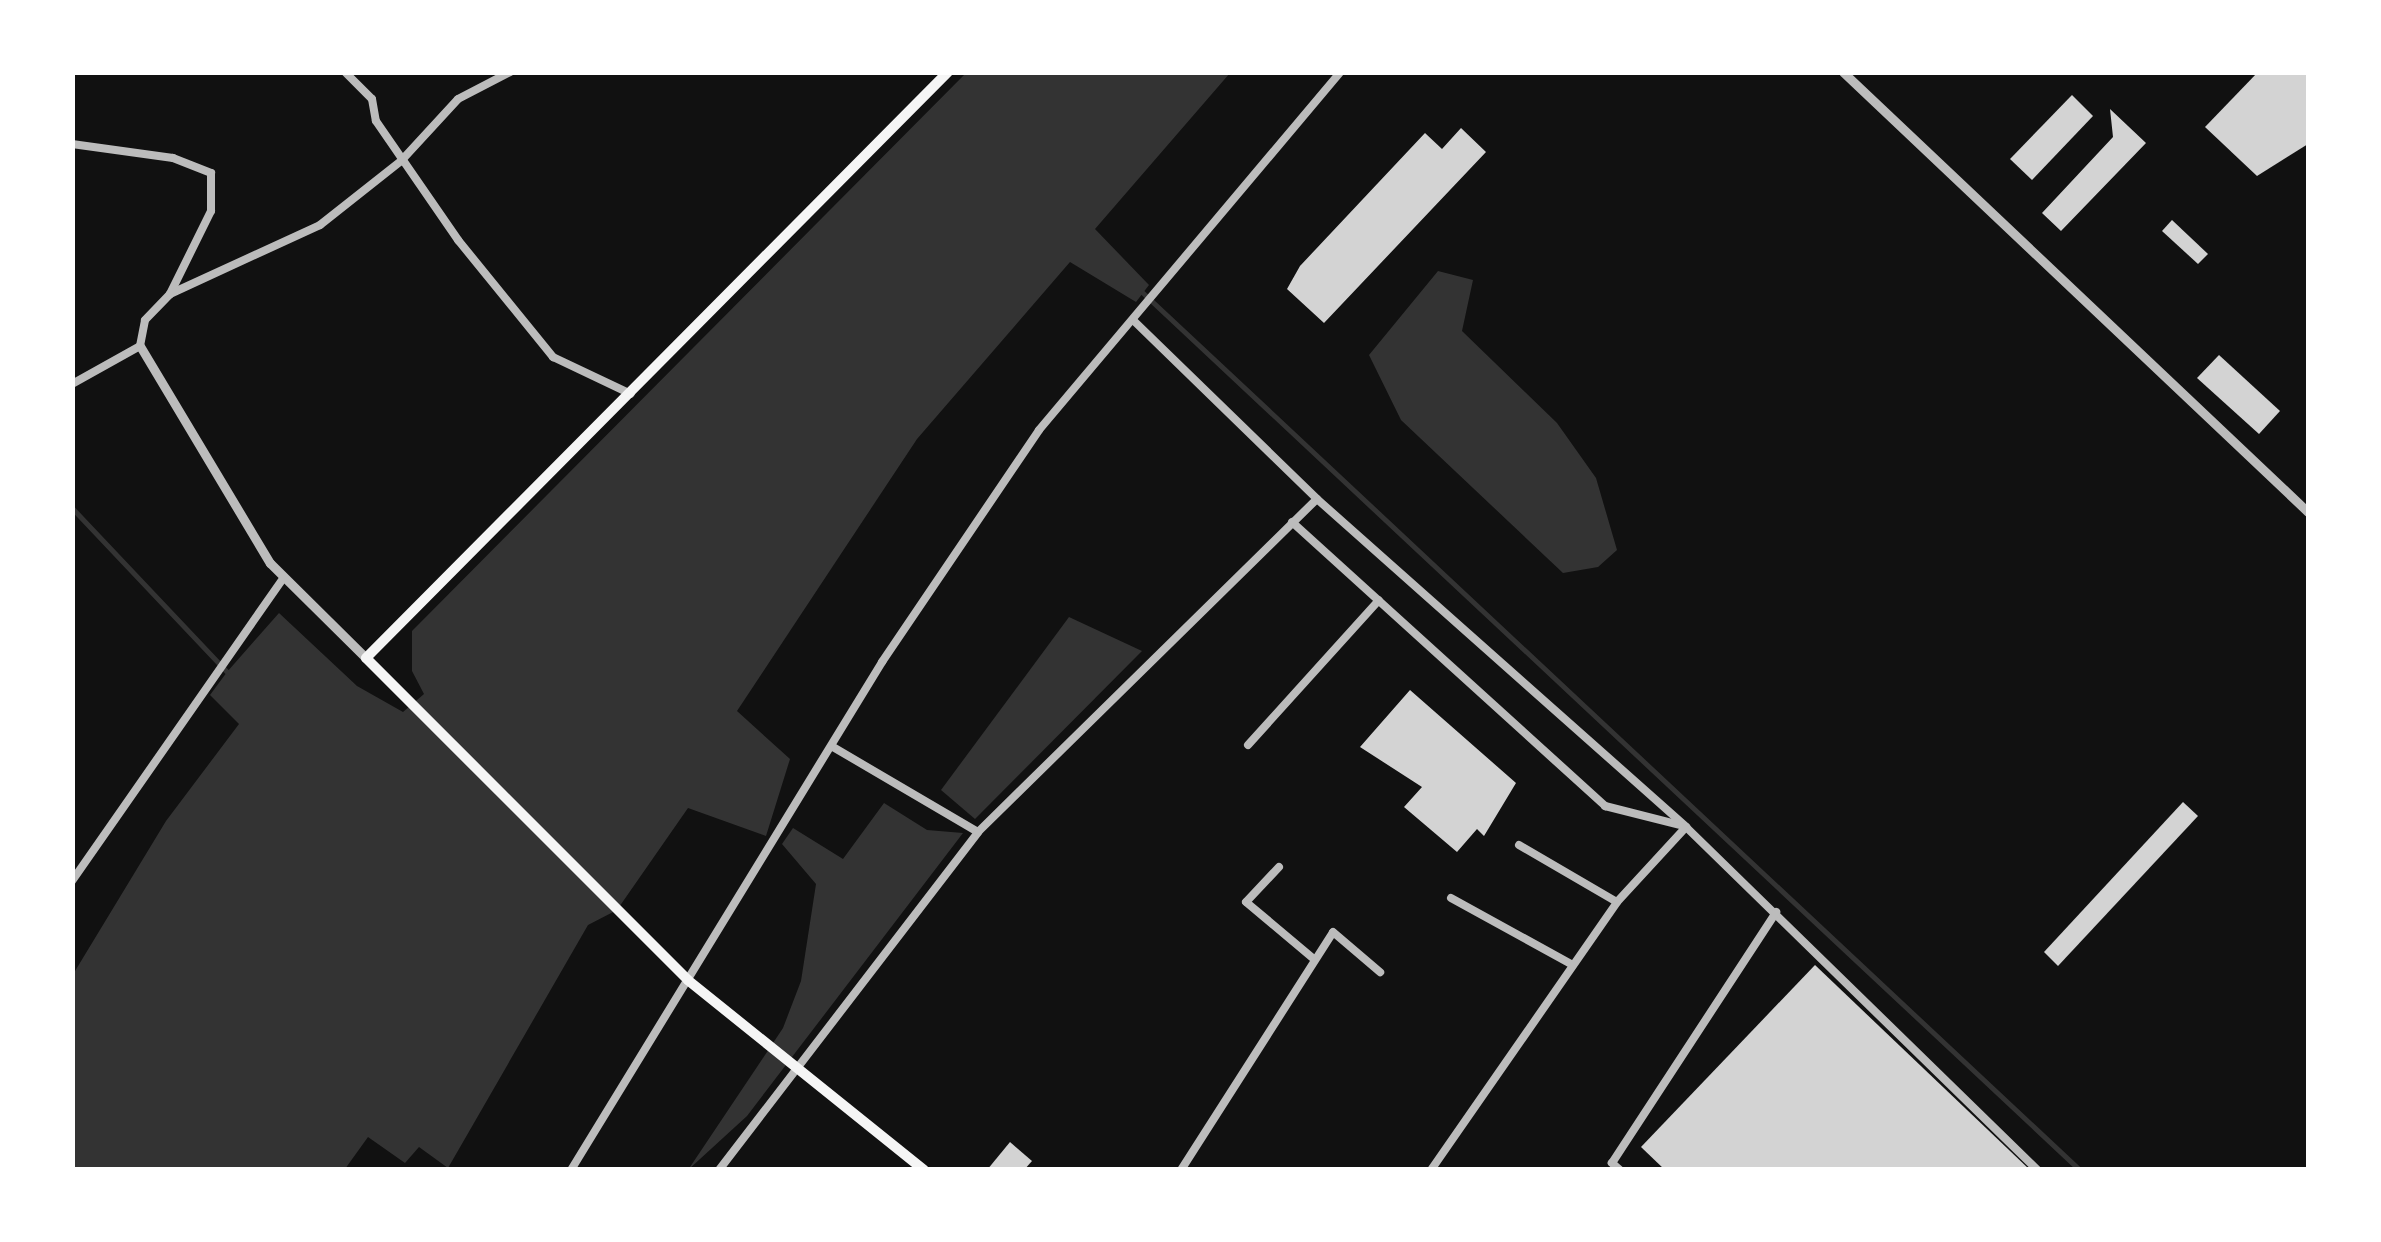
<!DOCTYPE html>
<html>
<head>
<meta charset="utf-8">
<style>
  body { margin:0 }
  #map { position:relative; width:2381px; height:1242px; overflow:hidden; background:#111; font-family:"Varela Round",sans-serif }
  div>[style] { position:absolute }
  .water>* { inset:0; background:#333 }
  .stream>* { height:5px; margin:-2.5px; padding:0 2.5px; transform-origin:2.5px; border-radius:2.5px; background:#333 }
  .building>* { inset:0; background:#d3d3d3 }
  .minor>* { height:8px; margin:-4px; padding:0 4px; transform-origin:4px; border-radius:4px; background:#bcbcbc }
  .tertiary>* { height:9px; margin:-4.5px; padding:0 4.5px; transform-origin:4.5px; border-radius:4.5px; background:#bcbcbc }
  .secondary>* { height:10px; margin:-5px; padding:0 5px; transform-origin:5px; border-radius:5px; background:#f5f5f5 }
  span { translate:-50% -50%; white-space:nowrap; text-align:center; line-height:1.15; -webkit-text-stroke:8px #fff; paint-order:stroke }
  .frame { position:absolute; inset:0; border:75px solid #fff; pointer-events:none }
</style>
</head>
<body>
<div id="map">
  <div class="water">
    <i style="clip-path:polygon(966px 73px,1230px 73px,1095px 229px,1149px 285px,1136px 302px,1070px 262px,917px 439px,737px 711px,790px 759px,766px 836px,688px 808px,617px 910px,588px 925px,448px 1168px,419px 1147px,405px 1163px,368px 1137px,345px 1169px,73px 1169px,72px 976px,166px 821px,239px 724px,210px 695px,227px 672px,279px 613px,357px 686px,403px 712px,424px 694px,412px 671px,412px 631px)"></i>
    <i style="clip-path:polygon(1438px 271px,1473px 280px,1462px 331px,1557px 423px,1596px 478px,1617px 550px,1598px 567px,1563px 573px,1401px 420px,1369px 355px)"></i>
    <i style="clip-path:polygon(1069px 617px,1142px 651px,975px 819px,941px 790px)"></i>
    <i style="clip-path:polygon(884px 803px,927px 830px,963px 833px,747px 1116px,688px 1170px,783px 1028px,801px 981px,816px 884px,782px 844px,793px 828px,843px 859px)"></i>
  </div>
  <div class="stream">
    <i style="left:1143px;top:293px;width:1283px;rotate:43.11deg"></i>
    <i style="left:72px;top:508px;width:226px;rotate:46.6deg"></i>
  </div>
  <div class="building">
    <i style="clip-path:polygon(2258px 72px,2308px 72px,2308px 144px,2257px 176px,2205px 127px)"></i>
    <i style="clip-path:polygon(2072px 95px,2093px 116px,2032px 180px,2010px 159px)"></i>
    <i style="clip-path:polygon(2110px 109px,2146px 143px,2061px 231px,2042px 213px,2113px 137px)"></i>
    <i style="clip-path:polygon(1461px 128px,1486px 152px,1324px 323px,1287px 289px,1300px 266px,1425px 133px,1442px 149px)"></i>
    <i style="clip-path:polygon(2172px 220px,2208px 254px,2198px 264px,2162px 231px)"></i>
    <i style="clip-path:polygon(2219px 355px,2280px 411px,2259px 434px,2197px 378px)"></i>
    <i style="clip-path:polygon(1410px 690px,1516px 783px,1484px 836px,1477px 829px,1457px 852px,1404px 807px,1422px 787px,1360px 747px)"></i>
    <i style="clip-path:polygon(2183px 802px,2198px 816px,2058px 966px,2044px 952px)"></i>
    <i style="clip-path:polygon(1815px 965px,2030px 1170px,1665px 1170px,1641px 1147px)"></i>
    <i style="clip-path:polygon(1010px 1142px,1032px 1161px,1024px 1170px,987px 1170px)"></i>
  </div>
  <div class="minor">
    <i style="left:345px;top:72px;width:38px;rotate:45deg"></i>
    <i style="left:372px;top:99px;width:22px;rotate:80deg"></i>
    <i style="left:376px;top:121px;width:145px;rotate:55.4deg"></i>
    <i style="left:458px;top:240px;width:151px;rotate:50.9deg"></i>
    <i style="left:553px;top:357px;width:86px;rotate:25.4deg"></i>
    <i style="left:72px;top:144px;width:102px;rotate:7.9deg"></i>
    <i style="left:173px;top:158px;width:41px;rotate:21.5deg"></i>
    <i style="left:211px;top:173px;width:38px;rotate:90deg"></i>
    <i style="left:211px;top:211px;width:93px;rotate:116.3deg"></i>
    <i style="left:1133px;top:320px;width:257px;rotate:44.2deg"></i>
    <i style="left:1317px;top:499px;width:494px;rotate:41.6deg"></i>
    <i style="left:1686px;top:827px;width:491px;rotate:44.3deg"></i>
    <i style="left:72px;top:384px;width:78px;rotate:-29.2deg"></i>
    <i style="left:140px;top:346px;width:26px;rotate:-79deg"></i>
    <i style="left:145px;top:320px;width:36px;rotate:-46deg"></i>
    <i style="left:170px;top:294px;width:165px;rotate:-24.7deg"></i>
    <i style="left:320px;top:225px;width:103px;rotate:-38.3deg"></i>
    <i style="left:401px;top:161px;width:84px;rotate:-47.4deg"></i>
    <i style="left:458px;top:99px;width:59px;rotate:-27.4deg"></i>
    <i style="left:1292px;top:522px;width:423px;rotate:42.2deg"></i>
    <i style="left:1605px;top:806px;width:81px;rotate:14.2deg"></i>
    <i style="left:1248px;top:745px;width:195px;rotate:-47.9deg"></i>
    <i style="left:833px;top:747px;width:168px;rotate:30.4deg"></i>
    <i style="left:1519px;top:845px;width:113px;rotate:30.2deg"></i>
    <i style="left:1279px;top:867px;width:48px;rotate:133.3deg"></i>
    <i style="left:1246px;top:902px;width:89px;rotate:40deg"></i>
    <i style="left:72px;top:881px;width:368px;rotate:-55.1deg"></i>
    <i style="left:1451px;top:898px;width:139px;rotate:28.8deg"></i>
    <i style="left:571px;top:1170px;width:596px;rotate:-58.52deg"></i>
    <i style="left:882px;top:662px;width:280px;rotate:-55.9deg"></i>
    <i style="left:1039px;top:430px;width:468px;rotate:-49.9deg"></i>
    <i style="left:719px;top:1170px;width:426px;rotate:-52.5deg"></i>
    <i style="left:978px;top:832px;width:475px;rotate:-44.5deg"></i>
    <i style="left:1181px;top:1170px;width:282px;rotate:-57.4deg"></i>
    <i style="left:1333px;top:932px;width:62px;rotate:40.4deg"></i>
    <i style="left:1431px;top:1170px;width:326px;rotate:-55.2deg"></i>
    <i style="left:1617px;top:902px;width:102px;rotate:-47.4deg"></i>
    <i style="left:1620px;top:1170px;width:11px;rotate:-139deg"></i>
    <i style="left:1612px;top:1163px;width:300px;rotate:-56.8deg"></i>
  </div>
  <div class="tertiary">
    <i style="left:1843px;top:72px;width:640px;rotate:43.42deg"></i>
    <i style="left:140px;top:346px;width:253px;rotate:59.1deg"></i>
    <i style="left:270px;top:563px;width:135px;rotate:44.7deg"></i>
  </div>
  <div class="secondary">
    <i style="left:924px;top:1170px;width:303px;rotate:-141.2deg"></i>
    <i style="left:688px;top:980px;width:455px;rotate:-135deg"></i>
    <i style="left:366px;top:658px;width:826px;rotate:-45.2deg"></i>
  </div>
  <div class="frame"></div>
</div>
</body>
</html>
